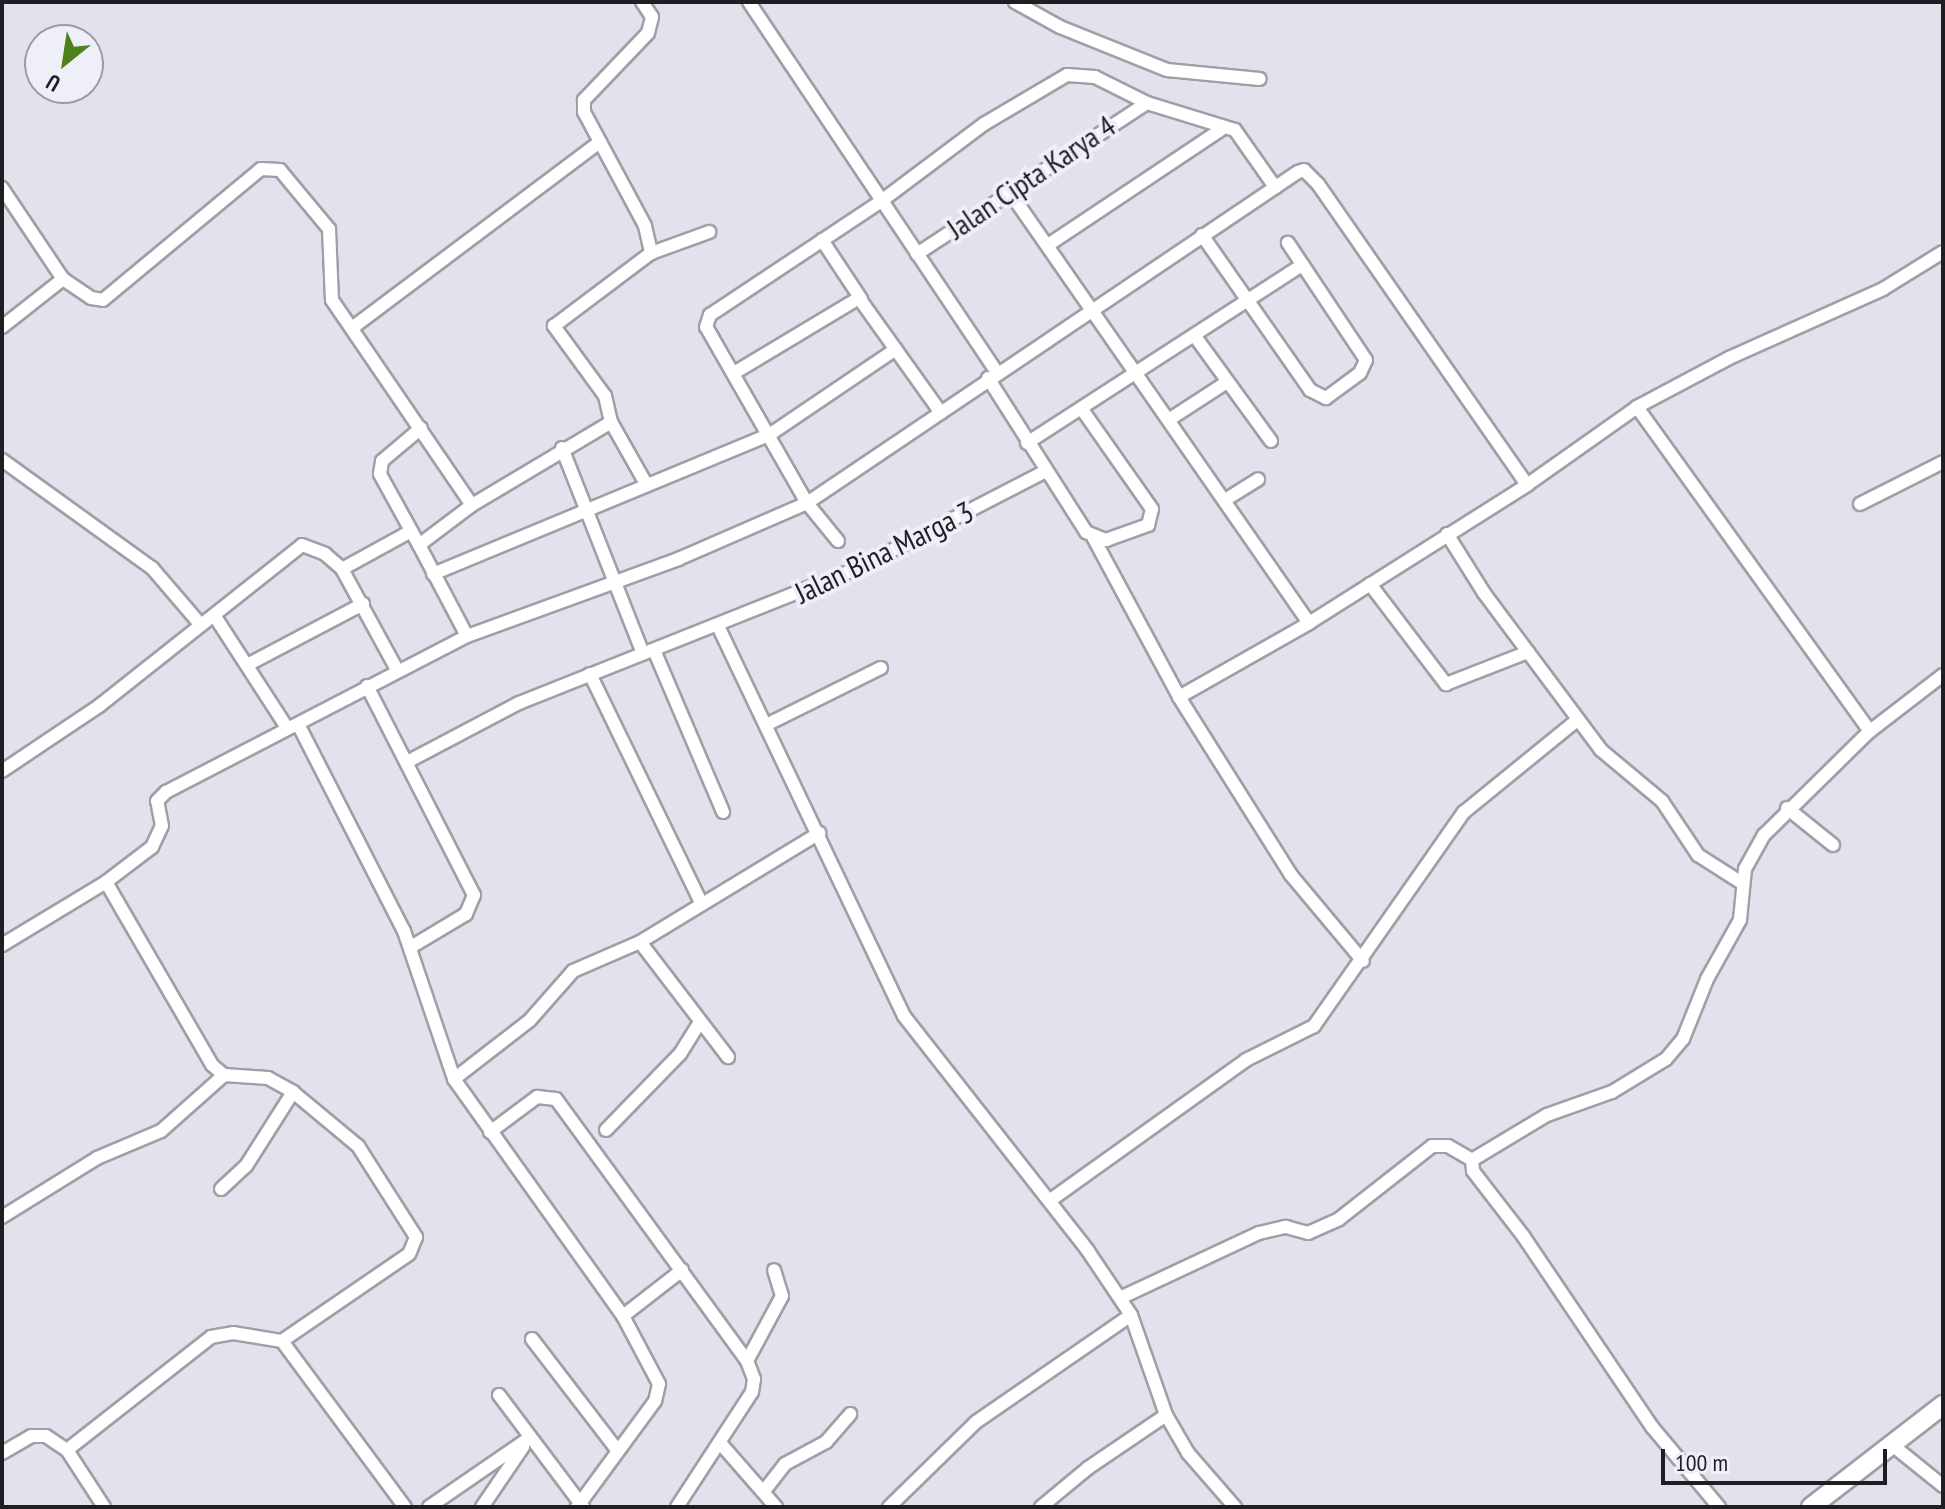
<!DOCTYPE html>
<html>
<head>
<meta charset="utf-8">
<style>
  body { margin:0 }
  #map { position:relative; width:1945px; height:1509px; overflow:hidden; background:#e2e2ed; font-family:"PT Sans Narrow",sans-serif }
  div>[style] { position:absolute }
  .roads { filter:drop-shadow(2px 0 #9f9fa9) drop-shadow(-2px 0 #9f9fa9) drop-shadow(0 2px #9f9fa9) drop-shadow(0 -2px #9f9fa9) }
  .street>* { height:12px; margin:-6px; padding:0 6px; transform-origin:6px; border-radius:6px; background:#fff }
  .secondary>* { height:18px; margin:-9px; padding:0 9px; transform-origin:9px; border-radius:9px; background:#fff }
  span { translate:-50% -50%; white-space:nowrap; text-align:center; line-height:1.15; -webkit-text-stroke:8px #efeffa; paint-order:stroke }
  .street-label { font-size:30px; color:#1f1f23 }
  .frame { position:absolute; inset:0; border:4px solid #1f1f23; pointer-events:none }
  .north { position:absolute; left:24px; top:24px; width:80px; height:80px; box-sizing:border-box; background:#efeffa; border:2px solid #9c9ca4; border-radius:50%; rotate:210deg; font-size:22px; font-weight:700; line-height:32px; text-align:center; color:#1f1f23 }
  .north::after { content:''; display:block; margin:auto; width:28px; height:36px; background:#4b821a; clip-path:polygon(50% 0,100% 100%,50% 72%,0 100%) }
  .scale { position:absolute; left:1661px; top:1449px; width:226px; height:36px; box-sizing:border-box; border:4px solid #1f1f23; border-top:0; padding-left:10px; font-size:24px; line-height:28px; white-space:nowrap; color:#1f1f23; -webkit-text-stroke:6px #efeffa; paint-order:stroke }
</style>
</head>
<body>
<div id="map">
  <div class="roads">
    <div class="street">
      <i style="left:642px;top:2px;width:18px;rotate:56deg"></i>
      <i style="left:652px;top:17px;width:16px;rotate:104deg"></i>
      <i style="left:648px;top:33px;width:93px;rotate:133.7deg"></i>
      <i style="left:584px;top:100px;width:12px;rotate:90deg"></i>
      <i style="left:584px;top:112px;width:129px;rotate:61.8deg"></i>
      <i style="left:645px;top:226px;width:28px;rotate:77deg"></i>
      <i style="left:749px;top:2px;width:446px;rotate:56.2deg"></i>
      <i style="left:1015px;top:2px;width:51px;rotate:29.1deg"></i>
      <i style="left:1060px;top:27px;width:115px;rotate:21.9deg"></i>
      <i style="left:1167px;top:70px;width:93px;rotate:5.5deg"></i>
      <i style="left:2px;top:188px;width:110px;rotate:56.2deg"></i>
      <i style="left:1009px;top:191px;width:526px;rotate:55.22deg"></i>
      <i style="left:1202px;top:235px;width:189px;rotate:55.1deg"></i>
      <i style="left:1310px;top:390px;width:18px;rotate:27deg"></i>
      <i style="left:1326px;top:398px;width:42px;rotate:-36.3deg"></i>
      <i style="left:1360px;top:373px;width:14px;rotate:-65deg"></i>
      <i style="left:1366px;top:360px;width:141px;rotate:-123.7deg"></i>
      <i style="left:822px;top:240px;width:71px;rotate:56.5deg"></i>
      <i style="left:1048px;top:245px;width:209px;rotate:-33.7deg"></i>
      <i style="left:917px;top:254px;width:275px;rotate:-33.3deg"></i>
      <i style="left:2px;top:327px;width:78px;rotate:-38.2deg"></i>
      <i style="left:63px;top:279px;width:34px;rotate:34deg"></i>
      <i style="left:91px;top:298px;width:12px;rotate:9deg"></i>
      <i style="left:103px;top:300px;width:205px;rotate:-39.7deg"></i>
      <i style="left:261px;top:169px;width:19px;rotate:3deg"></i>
      <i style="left:280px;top:170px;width:77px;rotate:50.3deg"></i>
      <i style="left:329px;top:229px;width:71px;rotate:87.6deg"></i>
      <i style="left:332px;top:300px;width:248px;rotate:55.7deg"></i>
      <i style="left:352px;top:328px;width:310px;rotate:-36.9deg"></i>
      <i style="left:1194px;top:335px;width:131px;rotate:54deg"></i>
      <i style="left:734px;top:373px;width:146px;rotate:-31deg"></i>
      <i style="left:859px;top:298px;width:141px;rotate:54.5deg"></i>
      <i style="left:988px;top:378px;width:183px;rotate:57.5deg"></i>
      <i style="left:1086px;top:532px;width:22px;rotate:22deg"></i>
      <i style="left:1106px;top:540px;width:45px;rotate:-19.7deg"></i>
      <i style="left:1148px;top:525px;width:16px;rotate:-76deg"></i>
      <i style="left:1152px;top:509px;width:123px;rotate:-125.1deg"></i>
      <i style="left:1637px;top:407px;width:399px;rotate:54.3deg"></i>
      <i style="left:1170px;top:419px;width:68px;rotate:-33deg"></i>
      <i style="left:1027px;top:443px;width:328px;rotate:-32.9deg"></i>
      <i style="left:562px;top:448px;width:221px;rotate:68.5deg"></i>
      <i style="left:2px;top:460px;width:185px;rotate:35.8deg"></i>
      <i style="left:152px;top:568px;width:74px;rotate:49.4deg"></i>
      <i style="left:645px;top:482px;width:69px;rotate:-119.5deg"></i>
      <i style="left:611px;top:422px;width:27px;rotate:-103deg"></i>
      <i style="left:605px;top:396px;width:87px;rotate:-126.1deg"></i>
      <i style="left:554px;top:326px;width:121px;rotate:-37deg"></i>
      <i style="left:651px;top:253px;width:62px;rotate:-19.9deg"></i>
      <i style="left:1225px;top:500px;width:39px;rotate:-32deg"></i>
      <i style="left:1860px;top:504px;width:93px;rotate:-26.8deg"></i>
      <i style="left:1447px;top:534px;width:70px;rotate:57.9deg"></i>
      <i style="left:1484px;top:593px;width:196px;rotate:53.3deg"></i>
      <i style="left:1601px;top:750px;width:80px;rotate:39.9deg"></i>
      <i style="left:1662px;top:801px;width:65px;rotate:56.3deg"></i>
      <i style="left:1698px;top:855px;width:52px;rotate:32.5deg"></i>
      <i style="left:1093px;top:537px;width:182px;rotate:61.7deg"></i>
      <i style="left:1179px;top:697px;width:210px;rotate:57.8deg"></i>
      <i style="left:1291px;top:875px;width:112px;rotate:50.1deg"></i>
      <i style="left:838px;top:541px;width:49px;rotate:-129.2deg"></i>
      <i style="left:807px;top:503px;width:203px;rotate:-119.8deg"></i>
      <i style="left:706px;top:327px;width:13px;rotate:-72deg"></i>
      <i style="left:710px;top:315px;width:204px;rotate:-33.6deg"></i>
      <i style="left:880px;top:202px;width:130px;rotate:-36.9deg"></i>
      <i style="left:984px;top:124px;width:96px;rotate:-30.6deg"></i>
      <i style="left:1067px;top:75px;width:28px;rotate:4deg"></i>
      <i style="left:1095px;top:77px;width:58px;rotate:26.6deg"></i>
      <i style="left:1147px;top:103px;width:92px;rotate:17.1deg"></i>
      <i style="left:1235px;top:130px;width:70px;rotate:54.9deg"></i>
      <i style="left:419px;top:545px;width:81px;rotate:-118.8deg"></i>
      <i style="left:380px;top:474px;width:13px;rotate:-81deg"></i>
      <i style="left:382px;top:461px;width:51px;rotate:-40.2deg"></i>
      <i style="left:342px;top:569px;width:79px;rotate:-28.8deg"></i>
      <i style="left:433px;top:574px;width:364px;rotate:-22.5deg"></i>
      <i style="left:769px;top:435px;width:153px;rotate:-34.1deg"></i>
      <i style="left:1370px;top:584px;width:126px;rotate:52.8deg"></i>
      <i style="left:1446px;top:684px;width:88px;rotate:-21.3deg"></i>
      <i style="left:214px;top:615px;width:135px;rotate:57.1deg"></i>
      <i style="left:718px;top:626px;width:432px;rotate:64.5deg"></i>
      <i style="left:904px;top:1016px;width:298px;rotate:51.9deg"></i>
      <i style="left:1088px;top:1251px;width:77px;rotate:56.1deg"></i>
      <i style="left:1131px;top:1315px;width:106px;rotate:70.7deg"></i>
      <i style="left:1166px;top:1415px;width:44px;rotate:59.9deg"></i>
      <i style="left:1188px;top:1453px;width:72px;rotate:49deg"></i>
      <i style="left:467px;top:636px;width:103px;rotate:-117.8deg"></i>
      <i style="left:419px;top:545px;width:66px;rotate:-37deg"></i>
      <i style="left:472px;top:505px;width:162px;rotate:-30.8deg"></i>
      <i style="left:654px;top:650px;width:176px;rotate:66.9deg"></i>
      <i style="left:249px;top:664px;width:129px;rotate:-27.8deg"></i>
      <i style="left:590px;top:674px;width:254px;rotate:64.1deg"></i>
      <i style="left:367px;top:686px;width:235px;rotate:62.9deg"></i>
      <i style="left:474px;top:895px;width:21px;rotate:113deg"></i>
      <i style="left:466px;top:914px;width:64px;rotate:149deg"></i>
      <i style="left:1179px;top:697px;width:150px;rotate:-29.6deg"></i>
      <i style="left:1309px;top:623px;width:258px;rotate:-32.3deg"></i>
      <i style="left:1527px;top:485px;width:135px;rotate:-35.3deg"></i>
      <i style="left:1637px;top:407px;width:104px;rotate:-28deg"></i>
      <i style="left:1729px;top:358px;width:169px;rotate:-24.1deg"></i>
      <i style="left:1883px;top:289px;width:70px;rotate:-31.7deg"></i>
      <i style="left:298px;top:724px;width:233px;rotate:62.9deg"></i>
      <i style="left:404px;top:931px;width:156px;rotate:71.3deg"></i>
      <i style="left:454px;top:1079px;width:291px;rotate:54.5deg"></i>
      <i style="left:623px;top:1316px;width:77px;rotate:62.1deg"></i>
      <i style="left:659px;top:1384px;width:17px;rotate:103deg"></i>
      <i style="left:655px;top:1401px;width:132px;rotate:126.3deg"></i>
      <i style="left:768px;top:724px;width:126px;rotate:-26.4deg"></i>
      <i style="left:407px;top:762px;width:127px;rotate:-27.8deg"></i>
      <i style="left:519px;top:703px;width:363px;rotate:-21.7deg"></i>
      <i style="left:856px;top:569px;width:214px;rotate:-27.3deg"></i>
      <i style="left:2px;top:771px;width:117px;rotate:-33.8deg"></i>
      <i style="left:99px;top:706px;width:259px;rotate:-38.4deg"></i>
      <i style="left:302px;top:545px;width:25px;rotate:21deg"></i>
      <i style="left:325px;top:554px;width:23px;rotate:41deg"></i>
      <i style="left:342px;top:569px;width:115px;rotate:61.4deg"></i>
      <i style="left:1787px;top:808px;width:59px;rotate:38.8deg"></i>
      <i style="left:106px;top:882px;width:211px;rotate:59.9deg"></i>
      <i style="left:212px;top:1065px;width:16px;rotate:40deg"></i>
      <i style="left:224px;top:1075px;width:44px;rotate:3.9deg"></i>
      <i style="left:268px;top:1078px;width:29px;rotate:29deg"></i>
      <i style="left:293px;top:1092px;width:85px;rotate:39.7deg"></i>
      <i style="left:358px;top:1146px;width:108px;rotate:57.5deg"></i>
      <i style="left:416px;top:1237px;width:18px;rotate:112deg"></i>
      <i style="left:409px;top:1254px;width:154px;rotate:145.6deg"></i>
      <i style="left:282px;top:1341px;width:207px;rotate:53.5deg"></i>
      <i style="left:640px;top:942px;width:145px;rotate:52.6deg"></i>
      <i style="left:2px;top:945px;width:122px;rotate:-31.2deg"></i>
      <i style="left:106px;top:882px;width:58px;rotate:-37.3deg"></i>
      <i style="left:152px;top:847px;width:23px;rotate:-65deg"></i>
      <i style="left:162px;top:826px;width:25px;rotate:-101deg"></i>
      <i style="left:157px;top:801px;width:13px;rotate:-45deg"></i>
      <i style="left:166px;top:792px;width:339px;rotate:-27.4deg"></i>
      <i style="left:467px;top:636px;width:225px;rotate:-20deg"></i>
      <i style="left:678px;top:559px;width:141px;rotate:-23.5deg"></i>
      <i style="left:807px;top:503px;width:592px;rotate:-33.99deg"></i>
      <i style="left:1298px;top:172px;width:6px;rotate:-18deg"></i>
      <i style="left:1304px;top:170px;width:20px;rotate:45deg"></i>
      <i style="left:1318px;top:184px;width:366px;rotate:55.2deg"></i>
      <i style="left:454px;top:1079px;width:96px;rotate:-37.8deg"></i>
      <i style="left:530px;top:1020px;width:65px;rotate:-48.7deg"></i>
      <i style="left:573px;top:971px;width:73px;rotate:-23.4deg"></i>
      <i style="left:640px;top:942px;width:210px;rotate:-31.3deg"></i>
      <i style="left:606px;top:1130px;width:106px;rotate:-45.8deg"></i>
      <i style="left:680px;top:1054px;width:38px;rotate:-58deg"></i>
      <i style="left:490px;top:1132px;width:59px;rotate:-36.7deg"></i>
      <i style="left:537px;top:1097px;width:19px;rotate:6deg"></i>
      <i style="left:556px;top:1099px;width:324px;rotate:53.9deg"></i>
      <i style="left:221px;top:1189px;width:34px;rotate:-43deg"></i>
      <i style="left:246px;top:1166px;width:88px;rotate:-57.6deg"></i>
      <i style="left:1052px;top:1199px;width:239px;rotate:-35.6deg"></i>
      <i style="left:1246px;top:1060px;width:76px;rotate:-26.6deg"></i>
      <i style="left:1314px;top:1026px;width:261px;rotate:-55deg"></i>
      <i style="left:1464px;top:812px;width:144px;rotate:-39.1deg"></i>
      <i style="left:2px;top:1217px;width:112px;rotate:-31.8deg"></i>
      <i style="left:97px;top:1158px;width:69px;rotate:-22.9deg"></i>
      <i style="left:161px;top:1131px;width:84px;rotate:-41.6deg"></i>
      <i style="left:1120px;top:1298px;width:153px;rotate:-25.1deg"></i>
      <i style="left:1259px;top:1233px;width:28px;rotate:-13deg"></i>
      <i style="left:1286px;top:1227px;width:23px;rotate:15deg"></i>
      <i style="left:1308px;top:1233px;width:34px;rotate:-24deg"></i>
      <i style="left:1339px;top:1219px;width:118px;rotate:-38.1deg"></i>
      <i style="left:1432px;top:1146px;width:16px"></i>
      <i style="left:1448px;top:1146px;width:28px;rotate:30deg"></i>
      <i style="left:623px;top:1316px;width:75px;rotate:-37.9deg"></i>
      <i style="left:532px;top:1339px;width:141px;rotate:52.5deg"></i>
      <i style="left:499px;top:1395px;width:140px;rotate:53.1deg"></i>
      <i style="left:721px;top:1444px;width:84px;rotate:48.9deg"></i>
      <i style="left:1891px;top:1444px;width:67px;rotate:38.9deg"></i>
      <i style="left:67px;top:1450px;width:183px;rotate:-38.1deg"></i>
      <i style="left:211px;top:1337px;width:22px;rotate:-10deg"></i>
      <i style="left:233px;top:1333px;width:50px;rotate:9.3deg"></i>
      <i style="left:2px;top:1453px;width:34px;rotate:-30deg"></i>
      <i style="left:31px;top:1436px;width:15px"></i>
      <i style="left:46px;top:1436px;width:25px;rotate:34deg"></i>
      <i style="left:67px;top:1450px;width:68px;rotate:57deg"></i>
      <i style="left:764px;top:1491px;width:34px;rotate:-52deg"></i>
      <i style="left:785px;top:1464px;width:47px;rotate:-28.2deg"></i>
      <i style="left:826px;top:1442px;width:37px;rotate:-49deg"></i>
      <i style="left:429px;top:1507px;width:120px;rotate:-34.5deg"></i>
      <i style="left:482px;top:1507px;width:73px;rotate:-55.7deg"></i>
      <i style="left:677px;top:1507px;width:137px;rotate:-56.9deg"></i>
      <i style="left:752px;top:1392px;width:13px;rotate:-81deg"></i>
      <i style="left:754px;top:1379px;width:19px;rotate:-111deg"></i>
      <i style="left:747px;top:1361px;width:74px;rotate:-61.7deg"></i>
      <i style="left:782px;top:1296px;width:27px;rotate:-107deg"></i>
      <i style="left:889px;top:1507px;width:122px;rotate:-44.3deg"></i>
      <i style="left:976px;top:1422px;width:188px;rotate:-34.6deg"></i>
      <i style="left:1041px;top:1507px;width:61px;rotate:-39.7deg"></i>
      <i style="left:1088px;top:1468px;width:94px;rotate:-34.2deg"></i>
      <i style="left:1719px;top:1507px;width:104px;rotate:-129.9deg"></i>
      <i style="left:1652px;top:1427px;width:229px;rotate:-124deg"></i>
      <i style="left:1524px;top:1237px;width:83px;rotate:-127.7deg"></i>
      <i style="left:1473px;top:1171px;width:11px;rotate:-95deg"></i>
      <i style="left:1472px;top:1160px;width:87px;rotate:-31deg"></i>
      <i style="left:1547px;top:1115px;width:69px;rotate:-19.5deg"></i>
      <i style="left:1612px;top:1092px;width:63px;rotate:-31.4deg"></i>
      <i style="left:1666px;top:1059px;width:26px;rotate:-50deg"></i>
      <i style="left:1683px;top:1039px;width:65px;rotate:-68.2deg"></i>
      <i style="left:1707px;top:979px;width:68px;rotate:-60.8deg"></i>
      <i style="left:1740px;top:920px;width:51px;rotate:-84.4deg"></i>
      <i style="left:1745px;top:869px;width:39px;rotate:-61deg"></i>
      <i style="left:1764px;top:835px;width:148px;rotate:-44.5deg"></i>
      <i style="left:1870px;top:731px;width:92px;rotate:-37.5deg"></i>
    </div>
    <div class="secondary">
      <i style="left:1811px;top:1507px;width:167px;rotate:-37.7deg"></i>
    </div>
  </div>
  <div class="street-label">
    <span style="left:1031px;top:177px;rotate:-34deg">Jalan Cipta Karya 4</span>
    <span style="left:884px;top:552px;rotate:-26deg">Jalan Bina Marga 3</span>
  </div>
  <div class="frame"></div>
  <div class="north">U</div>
  <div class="scale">100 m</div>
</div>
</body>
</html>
